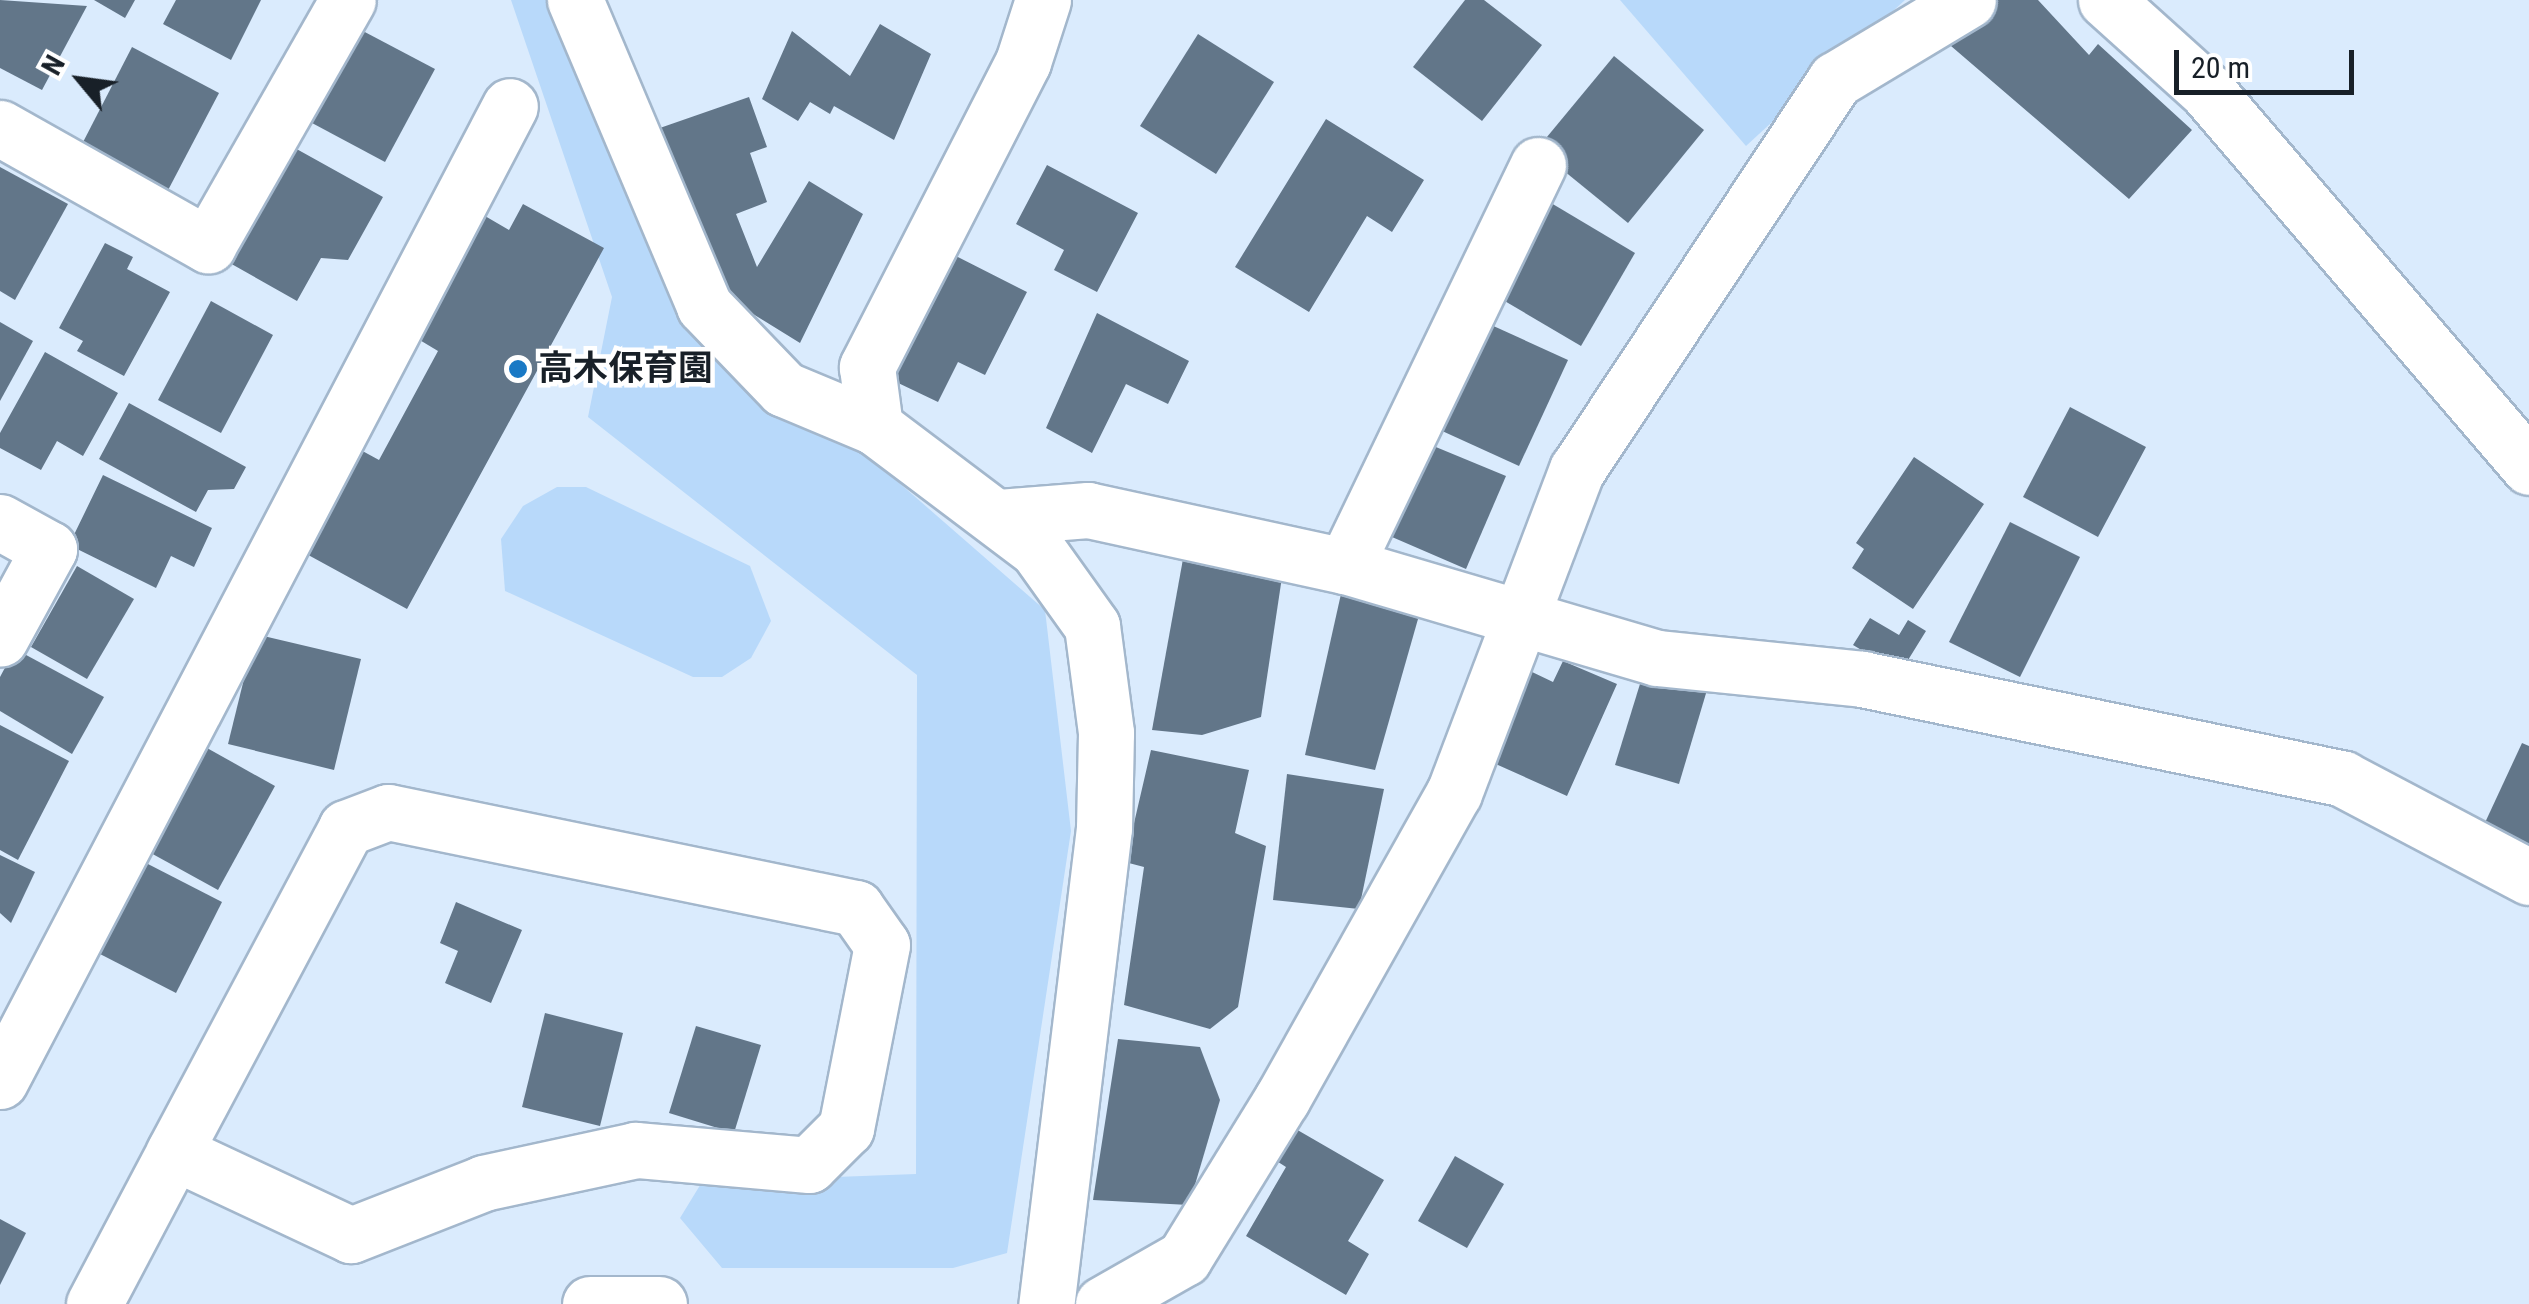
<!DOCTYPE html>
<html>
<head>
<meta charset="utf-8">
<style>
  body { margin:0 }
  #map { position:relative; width:2529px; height:1304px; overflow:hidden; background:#daebfd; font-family:"Roboto Condensed","Noto Sans JP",sans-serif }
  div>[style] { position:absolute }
  .green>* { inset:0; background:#b8d9fa }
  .building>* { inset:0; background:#627689 }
  .roads { filter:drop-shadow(2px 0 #a3b7cc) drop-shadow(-2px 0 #a3b7cc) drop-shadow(0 2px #a3b7cc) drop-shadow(0 -2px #a3b7cc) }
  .minor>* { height:55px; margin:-27.5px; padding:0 27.5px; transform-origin:27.5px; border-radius:27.5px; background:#fff }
  .dots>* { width:28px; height:28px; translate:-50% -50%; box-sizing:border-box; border:5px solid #fff; border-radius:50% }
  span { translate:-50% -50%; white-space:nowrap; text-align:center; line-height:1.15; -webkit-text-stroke:9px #fff; paint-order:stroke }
  .poi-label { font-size:35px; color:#182028; font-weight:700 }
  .left { translate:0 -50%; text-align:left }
  .north { position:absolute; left:30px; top:30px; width:100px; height:100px; -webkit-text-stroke:8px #fff; paint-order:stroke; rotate:299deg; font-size:28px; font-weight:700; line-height:40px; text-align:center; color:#182028 }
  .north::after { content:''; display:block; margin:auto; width:35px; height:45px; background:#182028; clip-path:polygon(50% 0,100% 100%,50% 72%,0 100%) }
  .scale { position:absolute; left:2174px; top:50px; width:180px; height:45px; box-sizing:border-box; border:5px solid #182028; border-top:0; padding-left:12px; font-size:30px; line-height:35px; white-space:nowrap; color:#182028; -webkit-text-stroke:8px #fff; paint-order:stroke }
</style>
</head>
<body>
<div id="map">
  <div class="green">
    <i style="clip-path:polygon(511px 0,555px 0,711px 343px,874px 461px,1045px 610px,1071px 831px,1007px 1253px,953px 1268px,722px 1268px,680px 1218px,702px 1182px,916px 1174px,917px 675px,588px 417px,612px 297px)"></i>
    <i style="clip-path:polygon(1620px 0,1905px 0,1746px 146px)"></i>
    <i style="clip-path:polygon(557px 487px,586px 487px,750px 566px,771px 621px,751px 658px,722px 677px,693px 677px,505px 591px,501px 539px,523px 506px)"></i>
  </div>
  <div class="building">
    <i style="clip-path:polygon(0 0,87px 6px,42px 90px,0 68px)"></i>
    <i style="clip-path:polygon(94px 0,135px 0,125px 18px)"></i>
    <i style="clip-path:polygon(176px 0,261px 0,231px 60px,163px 24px)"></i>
    <i style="clip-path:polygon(1465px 0,1484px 0,1542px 45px,1482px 121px,1413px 67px)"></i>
    <i style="clip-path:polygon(1992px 0,2038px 0,2089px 55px,2098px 44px,2192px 130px,2129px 199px,1951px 46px)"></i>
    <i style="clip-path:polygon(880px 24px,931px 54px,894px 140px,834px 106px,830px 114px,810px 102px,798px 121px,762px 99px,792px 31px,850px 76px)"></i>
    <i style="clip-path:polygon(361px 30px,435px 69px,385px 162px,312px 123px)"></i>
    <i style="clip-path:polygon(1198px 34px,1274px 82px,1216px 174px,1140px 126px)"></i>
    <i style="clip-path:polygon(132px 47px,219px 93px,166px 194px,80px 148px)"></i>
    <i style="clip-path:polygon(1614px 56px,1704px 130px,1628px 223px,1537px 149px)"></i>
    <i style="clip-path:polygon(749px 97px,767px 147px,750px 153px,767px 202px,736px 214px,757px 267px,809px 181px,863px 214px,800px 343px,722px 295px,657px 129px)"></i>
    <i style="clip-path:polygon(1326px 119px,1424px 180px,1392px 232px,1367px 216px,1309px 312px,1235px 267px)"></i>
    <i style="clip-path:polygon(293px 147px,383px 197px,348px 260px,321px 258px,297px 301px,228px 262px)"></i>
    <i style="clip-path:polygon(1047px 165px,1138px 213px,1097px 292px,1054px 270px,1064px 250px,1016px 224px)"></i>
    <i style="clip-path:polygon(0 167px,68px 204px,15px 300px,0 291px)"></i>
    <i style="clip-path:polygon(1546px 200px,1635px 253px,1581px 346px,1491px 293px)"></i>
    <i style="clip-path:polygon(523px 204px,604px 248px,407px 609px,290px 545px,346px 442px,379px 460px,438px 351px,418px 339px,485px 216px,509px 230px)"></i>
    <i style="clip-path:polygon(105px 243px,133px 257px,127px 269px,170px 292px,124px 376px,77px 351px,83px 341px,59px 328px)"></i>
    <i style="clip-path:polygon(950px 253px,1027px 292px,985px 375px,958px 362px,938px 402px,894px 381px)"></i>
    <i style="clip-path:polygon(211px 301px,273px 335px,221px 433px,158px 400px)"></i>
    <i style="clip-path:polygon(1097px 313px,1189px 361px,1168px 404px,1126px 384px,1092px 453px,1046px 428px)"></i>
    <i style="clip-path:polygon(1478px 319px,1568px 360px,1519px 466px,1429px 425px)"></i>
    <i style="clip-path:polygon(0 322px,33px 341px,0 401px)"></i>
    <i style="clip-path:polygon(45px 352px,118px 393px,83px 456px,57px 441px,41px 470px,0 448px,0 433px)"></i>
    <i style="clip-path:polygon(129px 403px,246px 467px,234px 489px,208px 490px,196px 512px,99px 459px)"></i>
    <i style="clip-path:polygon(2070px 407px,2146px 447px,2098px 537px,2023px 497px)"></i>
    <i style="clip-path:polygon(1431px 445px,1506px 476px,1466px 569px,1392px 537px)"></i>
    <i style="clip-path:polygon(1914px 457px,1984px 504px,1913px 609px,1852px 568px,1864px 549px,1856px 543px)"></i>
    <i style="clip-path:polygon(103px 475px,212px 528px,194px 567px,171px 556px,156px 588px,69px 545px)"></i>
    <i style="clip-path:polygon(2010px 522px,2080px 557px,2020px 677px,1949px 642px)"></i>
    <i style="clip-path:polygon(1183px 559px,1282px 577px,1261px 717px,1202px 735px,1152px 730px)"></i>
    <i style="clip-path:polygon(77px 566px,134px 599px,87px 679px,31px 647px)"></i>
    <i style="clip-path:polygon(1343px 585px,1420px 612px,1375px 770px,1305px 755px)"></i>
    <i style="clip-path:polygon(1870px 618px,1899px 635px,1908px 620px,1926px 631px,1900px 673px,1853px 645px)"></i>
    <i style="clip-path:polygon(255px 634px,361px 659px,334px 770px,228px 744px)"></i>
    <i style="clip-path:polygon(15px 649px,104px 697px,72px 754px,0 711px,0 677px)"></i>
    <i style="clip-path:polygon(1563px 661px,1617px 684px,1567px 796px,1489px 761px,1530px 671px,1553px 682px)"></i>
    <i style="clip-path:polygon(1644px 671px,1707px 690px,1679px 784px,1615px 765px)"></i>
    <i style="clip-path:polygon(0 725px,69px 761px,18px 860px,0 850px)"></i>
    <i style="clip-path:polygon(2522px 743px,2529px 746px,2529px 848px,2483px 827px)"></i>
    <i style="clip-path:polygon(207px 748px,275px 786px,218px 890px,149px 852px)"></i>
    <i style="clip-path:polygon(1151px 750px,1249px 770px,1235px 833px,1266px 846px,1238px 1007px,1210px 1029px,1124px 1005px,1144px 867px,1125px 862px)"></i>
    <i style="clip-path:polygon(1287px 774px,1384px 789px,1359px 909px,1273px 900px)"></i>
    <i style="clip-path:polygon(0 855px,35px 872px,11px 923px,0 913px)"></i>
    <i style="clip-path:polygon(146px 863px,222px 902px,176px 993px,100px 954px)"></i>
    <i style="clip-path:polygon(456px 902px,522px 930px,491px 1003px,445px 983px,458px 951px,440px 943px)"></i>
    <i style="clip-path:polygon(545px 1013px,623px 1033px,600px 1126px,522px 1107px)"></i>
    <i style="clip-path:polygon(696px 1026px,761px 1045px,734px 1133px,669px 1113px)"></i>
    <i style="clip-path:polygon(1118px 1039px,1200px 1047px,1220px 1100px,1189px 1205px,1093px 1200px)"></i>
    <i style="clip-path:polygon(1294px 1128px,1384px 1180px,1348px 1241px,1369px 1254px,1346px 1295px,1246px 1236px,1286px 1167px,1275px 1160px)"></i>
    <i style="clip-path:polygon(1455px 1156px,1504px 1184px,1467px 1248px,1418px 1221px)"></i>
    <i style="clip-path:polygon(0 1219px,26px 1233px,0 1285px)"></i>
  </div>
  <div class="roads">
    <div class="minor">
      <i style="left:575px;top:0;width:332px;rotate:67.1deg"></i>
      <i style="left:704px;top:306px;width:115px;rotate:46.1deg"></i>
      <i style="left:784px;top:389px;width:99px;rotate:22.7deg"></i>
      <i style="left:1043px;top:0;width:65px;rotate:107.9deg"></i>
      <i style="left:1023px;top:62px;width:343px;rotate:117.1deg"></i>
      <i style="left:867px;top:367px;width:61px;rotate:82.4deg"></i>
      <i style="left:875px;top:427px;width:203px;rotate:37deg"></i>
      <i style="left:1037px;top:549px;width:95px;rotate:54.5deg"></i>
      <i style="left:1092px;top:626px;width:108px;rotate:82.5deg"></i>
      <i style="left:1106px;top:733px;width:95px;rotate:91.2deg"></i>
      <i style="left:1104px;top:828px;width:480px;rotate:96.9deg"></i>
      <i style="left:2106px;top:0;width:136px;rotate:42deg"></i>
      <i style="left:2207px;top:91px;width:495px;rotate:49.4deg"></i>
      <i style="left:0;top:128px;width:239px;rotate:29.4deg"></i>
      <i style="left:208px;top:245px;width:282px;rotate:-60.3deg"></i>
      <i style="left:999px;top:517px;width:89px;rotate:-4.5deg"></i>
      <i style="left:1088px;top:510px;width:263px;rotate:12.3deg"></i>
      <i style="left:1345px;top:566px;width:325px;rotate:16.4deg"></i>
      <i style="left:1657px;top:658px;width:206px;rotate:5.8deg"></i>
      <i style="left:1862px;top:679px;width:491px;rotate:11.7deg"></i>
      <i style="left:2343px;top:779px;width:210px;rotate:27.8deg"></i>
      <i style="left:0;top:522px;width:56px;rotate:28.9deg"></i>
      <i style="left:49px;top:549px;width:102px;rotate:118.6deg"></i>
      <i style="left:1345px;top:566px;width:445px;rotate:-64.3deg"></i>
      <i style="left:0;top:1081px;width:1100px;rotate:-62.39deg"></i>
      <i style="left:94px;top:1304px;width:172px;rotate:-62.2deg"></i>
      <i style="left:174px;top:1152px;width:367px;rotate:-62deg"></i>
      <i style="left:346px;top:828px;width:45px;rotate:-20.9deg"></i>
      <i style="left:388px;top:812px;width:478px;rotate:11.6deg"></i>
      <i style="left:856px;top:908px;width:45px;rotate:54.9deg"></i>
      <i style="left:882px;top:945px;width:187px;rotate:101.1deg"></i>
      <i style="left:846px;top:1128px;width:52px;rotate:135deg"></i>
      <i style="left:809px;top:1165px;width:174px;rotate:-175deg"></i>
      <i style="left:636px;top:1150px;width:156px;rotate:167.8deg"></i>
      <i style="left:484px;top:1183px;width:143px;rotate:158.6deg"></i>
      <i style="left:351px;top:1235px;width:195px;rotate:-154.9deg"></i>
      <i style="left:590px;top:1304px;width:69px"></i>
      <i style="left:1103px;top:1304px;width:93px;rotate:-29.6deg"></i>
      <i style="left:1184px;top:1258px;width:187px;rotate:-58.4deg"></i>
      <i style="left:1282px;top:1099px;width:351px;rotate:-60.7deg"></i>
      <i style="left:1454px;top:793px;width:346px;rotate:-69.2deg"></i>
      <i style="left:1577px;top:470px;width:468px;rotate:-56.5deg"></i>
      <i style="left:1835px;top:80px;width:155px;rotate:-31deg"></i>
    </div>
  </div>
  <div class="dots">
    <i style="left:518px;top:369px;background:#1979c5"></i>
  </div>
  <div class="poi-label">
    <span class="left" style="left:538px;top:369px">高木保育園</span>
  </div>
  <div class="north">N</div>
  <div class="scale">20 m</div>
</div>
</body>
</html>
